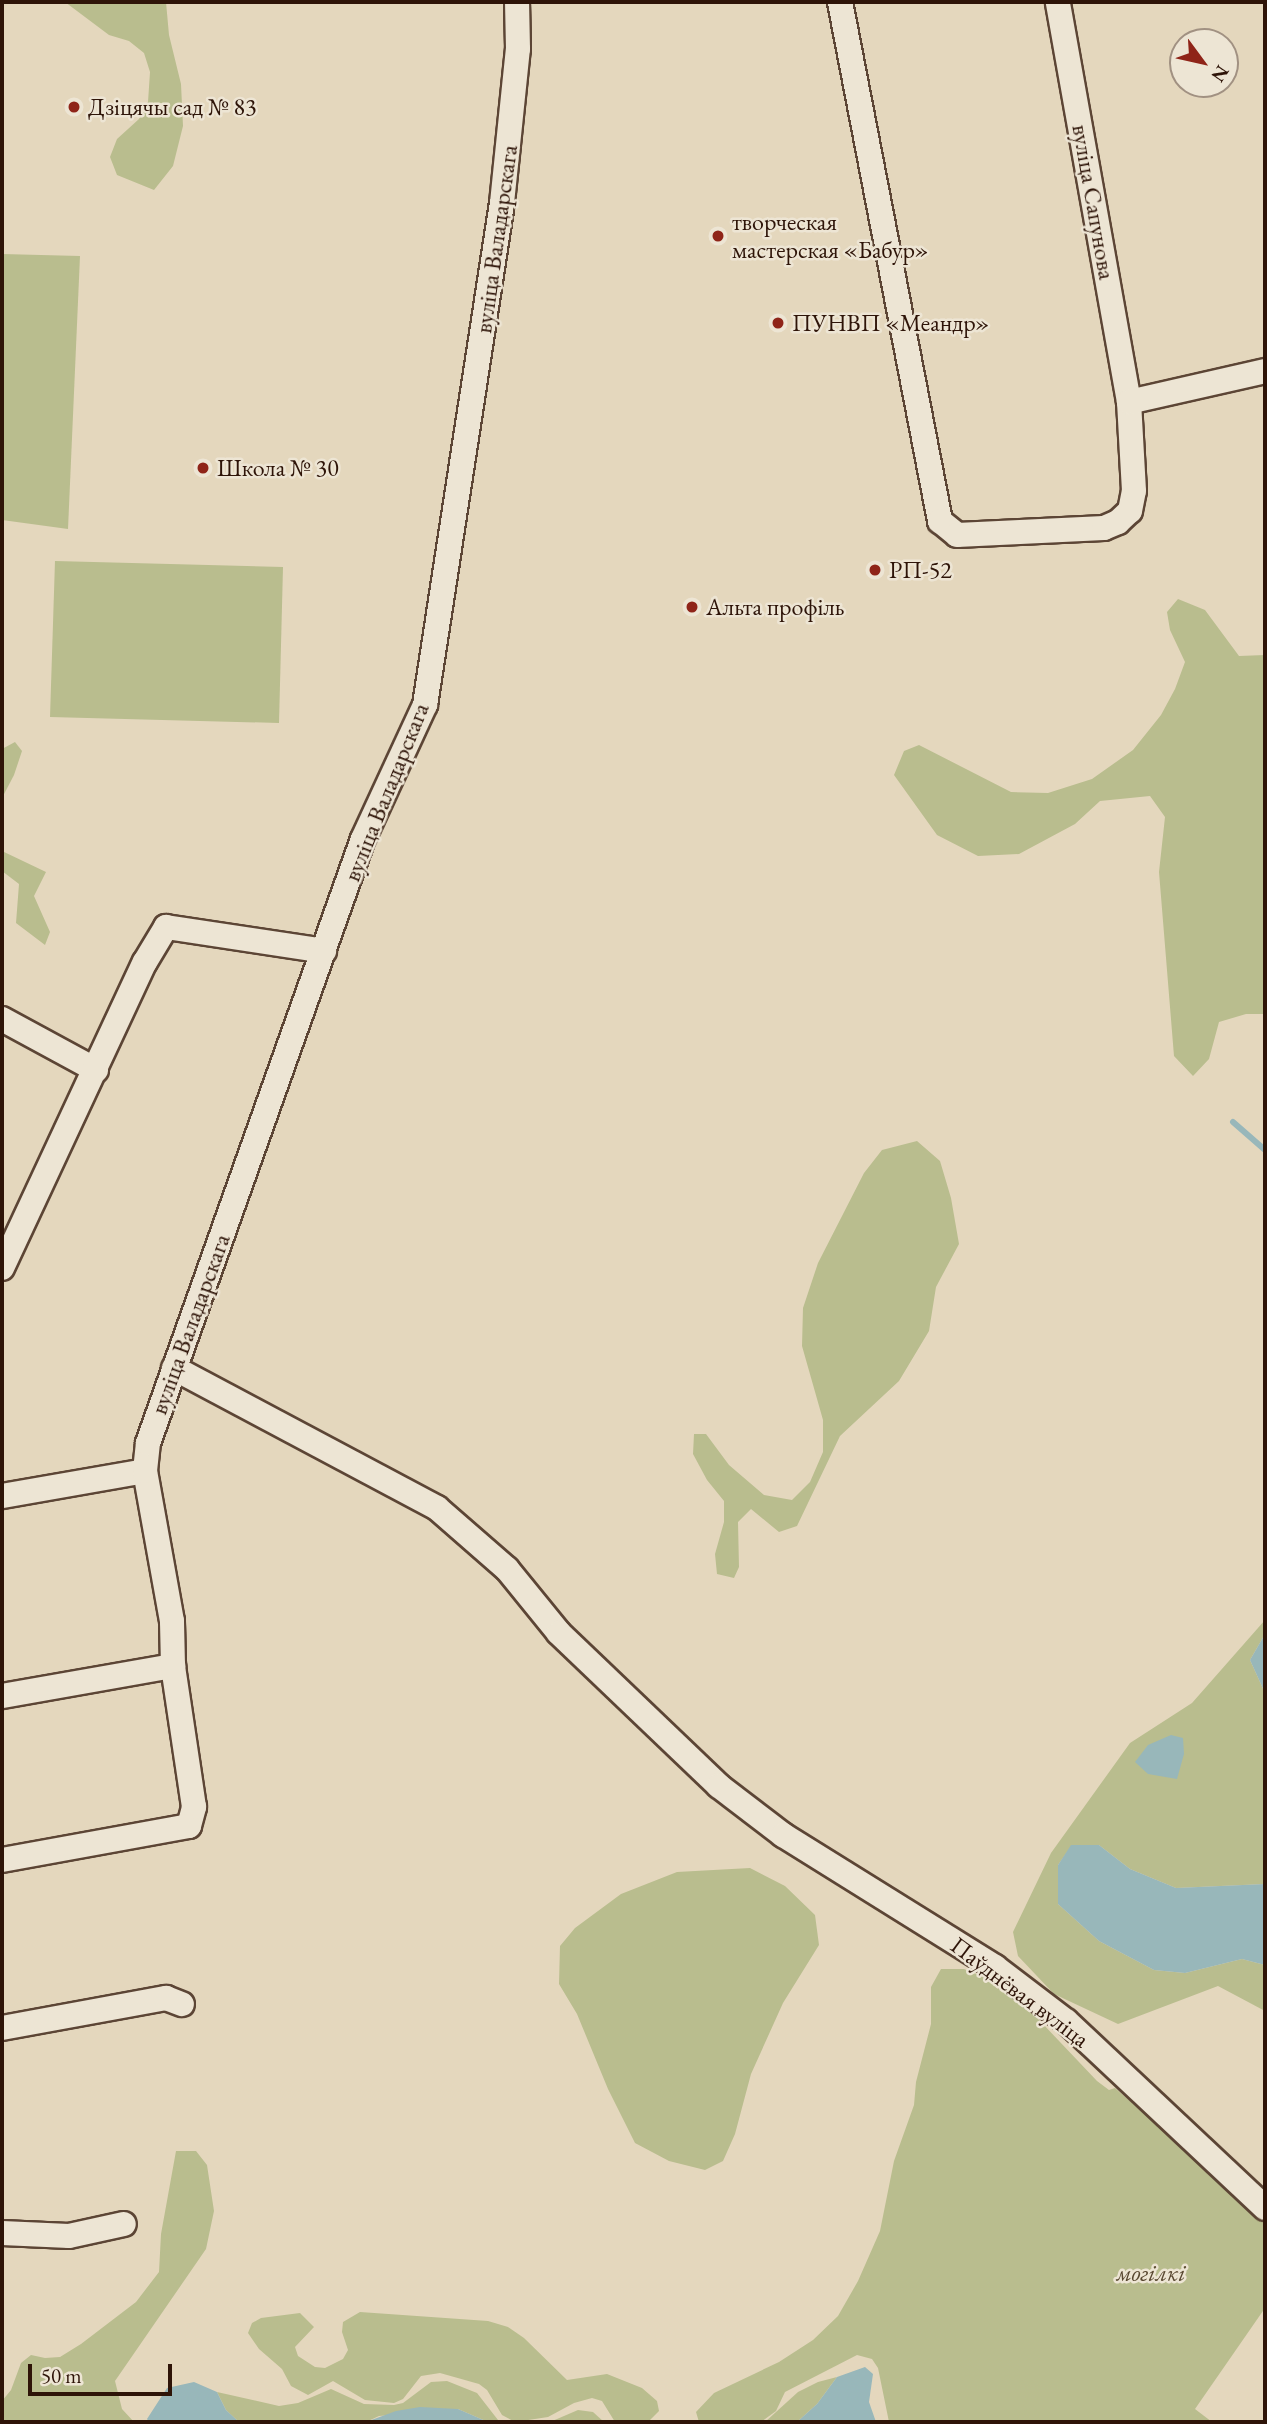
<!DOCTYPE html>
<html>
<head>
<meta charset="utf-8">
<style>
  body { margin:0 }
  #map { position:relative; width:1267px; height:2424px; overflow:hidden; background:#e4d7bd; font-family:"EB Garamond",serif }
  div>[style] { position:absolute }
  .green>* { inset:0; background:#b9bd8e }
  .water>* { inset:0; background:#98b7ba }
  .stream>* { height:6px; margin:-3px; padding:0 3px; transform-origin:3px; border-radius:3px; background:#98b7ba }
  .roads { filter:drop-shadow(2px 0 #5c4535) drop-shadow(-2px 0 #5c4535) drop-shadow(0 2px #5c4535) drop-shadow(0 -2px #5c4535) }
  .minor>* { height:24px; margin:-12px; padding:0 12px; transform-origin:12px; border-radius:12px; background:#ede5d4 }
  .dots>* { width:19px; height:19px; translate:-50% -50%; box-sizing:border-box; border:4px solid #ede5d4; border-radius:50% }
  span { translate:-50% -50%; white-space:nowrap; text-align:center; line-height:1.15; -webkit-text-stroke:5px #ede5d4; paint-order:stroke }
  .poi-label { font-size:24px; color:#2e1408 }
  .left { translate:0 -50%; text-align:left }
  .street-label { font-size:24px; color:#2e1408 }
  .park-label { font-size:24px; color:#584730; font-style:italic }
  .frame { position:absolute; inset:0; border:4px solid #2e1408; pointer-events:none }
  .north { position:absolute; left:1169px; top:28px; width:70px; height:70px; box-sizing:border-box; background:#ede5d4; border:2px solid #a19182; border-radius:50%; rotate:123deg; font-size:19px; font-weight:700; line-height:28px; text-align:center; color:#2e1408 }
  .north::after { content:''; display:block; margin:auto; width:24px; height:32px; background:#8f2418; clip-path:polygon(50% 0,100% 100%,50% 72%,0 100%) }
  .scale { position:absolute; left:28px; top:2364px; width:144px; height:32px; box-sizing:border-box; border:4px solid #2e1408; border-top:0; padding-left:9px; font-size:21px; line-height:24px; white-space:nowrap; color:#2e1408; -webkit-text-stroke:5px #ede5d4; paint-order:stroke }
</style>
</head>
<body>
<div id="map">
  <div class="green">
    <i style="clip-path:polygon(65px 2px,166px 2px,169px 35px,181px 84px,183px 126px,173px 166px,154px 190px,117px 175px,110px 157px,117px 139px,139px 119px,148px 102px,150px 72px,144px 53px,129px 41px,109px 35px)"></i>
    <i style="clip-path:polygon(2px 254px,80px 256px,68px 529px,2px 520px)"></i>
    <i style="clip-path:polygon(55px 561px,283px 567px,279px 723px,50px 717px)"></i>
    <i style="clip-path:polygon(1178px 599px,1205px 610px,1239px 656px,1265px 655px,1265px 1014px,1246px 1014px,1219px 1022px,1209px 1059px,1193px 1076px,1174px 1056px,1159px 872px,1165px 817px,1150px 796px,1100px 801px,1075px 824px,1019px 854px,978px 856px,937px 835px,894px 775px,904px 751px,919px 745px,1011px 792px,1048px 793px,1092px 779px,1133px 750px,1161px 715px,1175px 689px,1185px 662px,1170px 630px,1167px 612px)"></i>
    <i style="clip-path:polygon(15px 742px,22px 751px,14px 775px,2px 798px,2px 749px)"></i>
    <i style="clip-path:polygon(2px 851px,46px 872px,34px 896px,50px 932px,45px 945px,16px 923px,19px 884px,2px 871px)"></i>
    <i style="clip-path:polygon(917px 1141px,940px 1161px,951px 1198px,959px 1244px,936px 1287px,929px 1331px,899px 1381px,840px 1436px,797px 1526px,779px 1532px,751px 1509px,738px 1522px,739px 1567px,734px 1578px,717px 1574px,715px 1554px,724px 1522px,724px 1501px,707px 1480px,693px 1454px,694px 1434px,706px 1434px,729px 1465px,764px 1495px,792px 1500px,810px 1482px,823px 1452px,823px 1420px,802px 1346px,803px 1308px,818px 1263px,864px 1173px,882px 1150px)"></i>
    <i style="clip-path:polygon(1265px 1620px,1265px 1634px,1250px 1660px,1265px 1693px,1265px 1884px,1176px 1888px,1130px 1869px,1099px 1845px,1072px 1845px,1058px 1865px,1058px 1904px,1099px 1941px,1154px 1970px,1185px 1973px,1242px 1959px,1265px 1965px,1265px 2011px,1218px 1986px,1118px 2024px,1054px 1994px,1018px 1956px,1013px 1932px,1051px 1853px,1130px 1743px,1192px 1703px)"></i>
    <i style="clip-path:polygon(750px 1868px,785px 1886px,815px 1915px,819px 1945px,783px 2003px,751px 2074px,735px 2134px,723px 2161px,705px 2170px,669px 2161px,635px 2143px,608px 2089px,577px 2014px,559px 1984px,560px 1946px,575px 1928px,621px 1894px,677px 1872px)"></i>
    <i style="clip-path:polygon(941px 1969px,964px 1969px,991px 1980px,1023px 2003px,1097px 2081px,1109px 2090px,1115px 2088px,1165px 2132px,1231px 2183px,1243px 2203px,1265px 2223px,1265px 2308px,1195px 2409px,1212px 2422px,889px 2422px,878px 2368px,872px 2359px,857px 2355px,785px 2392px,776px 2411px,761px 2422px,699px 2422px,696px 2412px,714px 2393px,779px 2362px,813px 2340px,838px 2316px,858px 2281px,880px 2231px,894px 2161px,914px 2105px,916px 2082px,931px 2024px,931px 1987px)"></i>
    <i style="clip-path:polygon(176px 2151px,196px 2151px,207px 2165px,214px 2211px,206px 2249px,115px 2381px,122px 2409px,134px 2422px,2px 2422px,2px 2401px,11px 2390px,21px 2363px,31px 2355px,45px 2358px,60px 2357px,81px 2344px,136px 2302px,159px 2272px,161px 2234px)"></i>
    <i style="clip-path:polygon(360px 2312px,488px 2321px,508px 2327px,524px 2338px,567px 2380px,607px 2374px,642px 2388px,657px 2401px,659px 2411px,648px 2422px,615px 2422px,602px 2401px,592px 2398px,574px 2403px,548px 2417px,515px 2422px,502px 2415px,487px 2390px,479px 2384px,440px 2373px,421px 2376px,403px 2399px,394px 2403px,365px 2400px,333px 2381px,308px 2395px,291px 2386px,282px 2369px,259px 2349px,248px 2333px,252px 2323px,261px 2318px,300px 2313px,314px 2327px,295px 2347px,298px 2356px,315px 2367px,325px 2368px,343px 2359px,348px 2350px,342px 2332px,343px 2322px)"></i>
    <i style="clip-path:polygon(837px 2377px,817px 2404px,797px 2422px,765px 2422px,798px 2392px,818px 2382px)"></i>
    <i style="clip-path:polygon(447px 2381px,477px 2393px,498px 2420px,505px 2422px,488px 2422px,458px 2409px,379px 2416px,366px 2422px,239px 2422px,226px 2410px,217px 2392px,279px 2406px,298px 2403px,331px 2389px,364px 2404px,394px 2405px,403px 2403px,431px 2382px)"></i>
    <i style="clip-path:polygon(578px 2410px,593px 2412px,604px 2422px,550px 2422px)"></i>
  </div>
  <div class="water">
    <i style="clip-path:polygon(1265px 1634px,1265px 1693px,1250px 1660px)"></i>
    <i style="clip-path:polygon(1171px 1735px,1183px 1738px,1184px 1754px,1177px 1779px,1148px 1774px,1135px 1762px,1148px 1745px)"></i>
    <i style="clip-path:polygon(1071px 1845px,1099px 1845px,1130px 1869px,1176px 1888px,1265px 1884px,1265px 1965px,1242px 1959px,1185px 1973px,1154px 1970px,1099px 1941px,1058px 1904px,1058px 1865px)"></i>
    <i style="clip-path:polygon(865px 2367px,873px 2374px,869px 2402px,876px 2422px,797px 2422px,817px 2404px,837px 2377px)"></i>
    <i style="clip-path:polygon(194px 2382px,217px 2392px,226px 2410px,239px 2422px,149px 2422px,147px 2419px,167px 2388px)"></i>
    <i style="clip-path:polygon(420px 2407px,458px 2409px,488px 2422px,366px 2422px,396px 2411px)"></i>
  </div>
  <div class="stream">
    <i style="left:1233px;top:1122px;width:43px;rotate:41.2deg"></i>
  </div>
  <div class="roads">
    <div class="minor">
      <i style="left:840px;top:2px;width:529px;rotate:79.09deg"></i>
      <i style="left:940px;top:521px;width:22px;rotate:39deg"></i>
      <i style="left:957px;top:535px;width:147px;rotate:-2.7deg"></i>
      <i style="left:1104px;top:528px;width:15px;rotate:-23deg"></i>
      <i style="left:1118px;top:522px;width:16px;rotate:-43deg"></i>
      <i style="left:1130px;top:511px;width:20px;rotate:-79deg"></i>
      <i style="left:1134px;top:491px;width:89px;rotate:-93.2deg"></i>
      <i style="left:1129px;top:402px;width:406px;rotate:-100.1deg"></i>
      <i style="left:1129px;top:402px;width:139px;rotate:-12.8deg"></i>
      <i style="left:2px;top:1019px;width:107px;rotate:28.5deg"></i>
      <i style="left:2px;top:1268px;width:338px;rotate:-65deg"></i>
      <i style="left:145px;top:962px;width:41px;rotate:-59deg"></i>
      <i style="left:166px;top:927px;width:160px;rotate:8.6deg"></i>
      <i style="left:174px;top:1368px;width:298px;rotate:28deg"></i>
      <i style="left:437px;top:1508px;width:93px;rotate:41.1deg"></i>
      <i style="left:507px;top:1569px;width:82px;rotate:50.9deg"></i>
      <i style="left:559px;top:1633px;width:221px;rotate:43.7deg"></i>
      <i style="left:719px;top:1786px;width:81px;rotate:37.4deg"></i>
      <i style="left:783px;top:1835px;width:250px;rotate:31.9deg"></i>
      <i style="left:995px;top:1967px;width:89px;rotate:37.3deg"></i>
      <i style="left:1066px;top:2021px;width:273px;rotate:43.2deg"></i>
      <i style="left:2px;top:1496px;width:145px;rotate:-9.9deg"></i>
      <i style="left:2px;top:1696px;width:174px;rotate:-10deg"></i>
      <i style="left:2px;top:1860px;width:190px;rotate:-10.3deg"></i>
      <i style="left:189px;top:1826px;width:20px;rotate:-75deg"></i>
      <i style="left:194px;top:1807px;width:143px;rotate:-98.5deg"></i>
      <i style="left:173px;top:1666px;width:45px;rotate:-91.3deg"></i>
      <i style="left:172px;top:1621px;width:152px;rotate:-100.2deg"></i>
      <i style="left:145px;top:1471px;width:28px;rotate:-84deg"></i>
      <i style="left:148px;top:1443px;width:641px;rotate:-70.41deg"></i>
      <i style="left:363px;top:839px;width:148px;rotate:-65.2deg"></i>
      <i style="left:425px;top:705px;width:508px;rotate:-81.28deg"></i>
      <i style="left:502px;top:203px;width:155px;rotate:-84.1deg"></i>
      <i style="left:518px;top:49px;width:47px;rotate:-91.2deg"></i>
      <i style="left:2px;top:2028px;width:167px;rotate:-10.4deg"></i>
      <i style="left:166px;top:1998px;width:17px;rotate:21deg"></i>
      <i style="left:2px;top:2233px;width:67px;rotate:2.6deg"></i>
      <i style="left:69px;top:2236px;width:56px;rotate:-12.3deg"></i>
    </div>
  </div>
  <div class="dots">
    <i style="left:74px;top:107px;background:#8f2418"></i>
    <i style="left:718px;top:236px;background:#8f2418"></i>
    <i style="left:778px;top:323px;background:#8f2418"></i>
    <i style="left:203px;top:468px;background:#8f2418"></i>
    <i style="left:875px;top:570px;background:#8f2418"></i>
    <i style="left:692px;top:607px;background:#8f2418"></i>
  </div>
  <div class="poi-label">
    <span class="left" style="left:88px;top:107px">Дзіцячы сад № 83</span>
    <span class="left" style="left:732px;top:236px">творческая<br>мастерская «Бабур»</span>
    <span class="left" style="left:792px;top:323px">ПУНВП «Меандр»</span>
    <span class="left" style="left:217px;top:468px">Школа № 30</span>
    <span class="left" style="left:889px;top:570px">РП-52</span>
    <span class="left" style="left:706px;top:607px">Альта профіль</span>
  </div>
  <div class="street-label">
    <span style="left:1094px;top:202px;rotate:80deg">вуліца Сапунова</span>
    <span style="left:496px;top:239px;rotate:-82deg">вуліца Валадарскага</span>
    <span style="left:386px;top:792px;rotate:-68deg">вуліца Валадарскага</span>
    <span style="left:190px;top:1324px;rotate:-70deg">вуліца Валадарскага</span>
    <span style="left:1020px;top:1992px;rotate:37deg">Паўднёвая вуліца</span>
  </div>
  <div class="park-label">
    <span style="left:1151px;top:2273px">могілкі</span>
  </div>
  <div class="frame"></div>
  <div class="north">N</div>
  <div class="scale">50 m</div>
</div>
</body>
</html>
